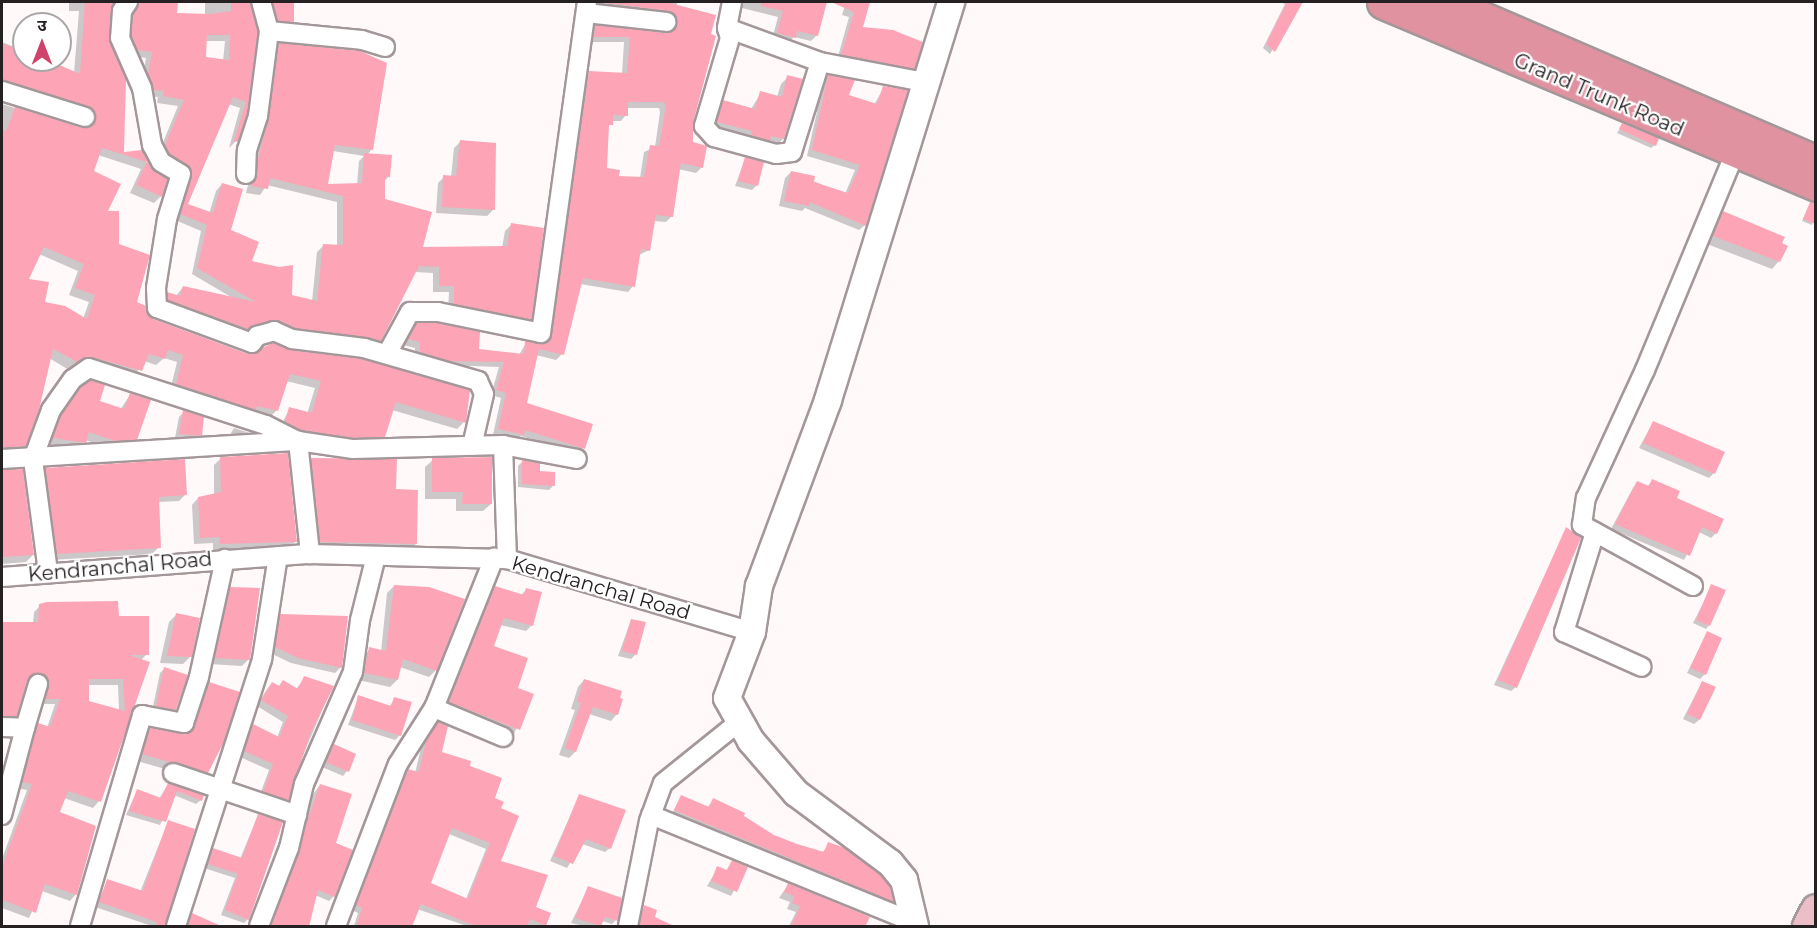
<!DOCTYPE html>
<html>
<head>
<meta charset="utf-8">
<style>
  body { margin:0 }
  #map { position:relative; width:1817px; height:928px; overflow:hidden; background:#fff9fa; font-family:Montserrat,"Noto Sans Devanagari",sans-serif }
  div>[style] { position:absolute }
  .shadow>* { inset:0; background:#0003 }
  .building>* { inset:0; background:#fda5b6 }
  .roads { filter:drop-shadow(2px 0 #a49799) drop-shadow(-2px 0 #a49799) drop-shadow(0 2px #a49799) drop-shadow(0 -2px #a49799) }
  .street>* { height:18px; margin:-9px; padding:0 9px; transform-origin:9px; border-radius:9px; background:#fff }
  .secondary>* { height:26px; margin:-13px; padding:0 13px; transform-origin:13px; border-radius:13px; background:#fff }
  .primary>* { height:28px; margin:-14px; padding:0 14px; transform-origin:14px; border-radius:14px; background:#ecbec7 }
  .highway>* { height:33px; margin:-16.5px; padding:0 16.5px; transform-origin:16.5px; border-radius:16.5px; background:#e092a1 }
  span { translate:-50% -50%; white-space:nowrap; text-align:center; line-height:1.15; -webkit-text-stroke:4.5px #fff; paint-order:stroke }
  .street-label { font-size:20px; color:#252021 }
  .frame { position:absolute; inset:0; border:3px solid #252021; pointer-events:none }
  .north { position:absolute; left:12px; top:12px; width:60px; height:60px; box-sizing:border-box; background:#fff; border:2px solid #a8a6a6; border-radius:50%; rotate:0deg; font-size:16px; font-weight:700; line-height:24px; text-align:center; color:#252021 }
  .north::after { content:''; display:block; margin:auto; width:21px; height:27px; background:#d0426b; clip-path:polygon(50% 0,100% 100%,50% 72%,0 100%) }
</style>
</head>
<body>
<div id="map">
  <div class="shadow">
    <i style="clip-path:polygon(evenodd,69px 2px,113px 2px,107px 37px,123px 154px,141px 152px,150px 169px,166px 180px,161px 196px,154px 203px,130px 193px,141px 169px,98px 155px,92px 172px,135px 303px,152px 320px,248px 355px,464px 422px,457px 429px,392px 410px,383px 436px,376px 443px,346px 444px,279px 429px,290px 408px,307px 414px,315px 388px,286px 381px,276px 411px,269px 418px,170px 391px,177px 362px,164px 358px,156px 365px,144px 361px,134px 377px,84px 364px,69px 370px,49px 358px,24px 445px,17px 453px,2px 454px,2px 104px,82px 129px,89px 121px,2px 88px,2px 42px,24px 51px,24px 60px,44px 60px,74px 73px,79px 11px,69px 11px,69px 2px,39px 254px,78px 271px,69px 295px,89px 302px,83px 319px,44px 303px,27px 280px,39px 254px)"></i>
    <i style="clip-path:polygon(evenodd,139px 2px,157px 5px,157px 2px,176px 2px,176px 14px,205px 15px,205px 2px,249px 2px,256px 32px,246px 113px,236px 141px,229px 148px,240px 108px,228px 104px,186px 204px,209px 214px,216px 191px,222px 184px,229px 231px,250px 262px,290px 297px,312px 302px,317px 252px,324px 245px,337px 246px,337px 202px,267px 185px,260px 195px,246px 193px,263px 125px,273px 51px,279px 45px,372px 149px,367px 155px,389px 176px,384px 182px,383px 200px,422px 248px,502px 248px,505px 231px,512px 224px,530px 319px,524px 325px,448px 310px,449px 292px,433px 292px,433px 273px,414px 272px,373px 347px,241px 335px,162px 306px,162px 300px,168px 294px,176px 296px,183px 287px,231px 297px,192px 274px,201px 231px,175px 220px,186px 179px,159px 152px,178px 106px,157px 103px,158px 97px,148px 96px,142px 81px,146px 58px,131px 56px,126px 43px,133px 8px,139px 2px,205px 41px,225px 41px,223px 61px,205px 58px,205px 41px,139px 2px,333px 151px,364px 156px,359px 161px,357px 185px,326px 185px,333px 151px)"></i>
    <i style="clip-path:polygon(263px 2px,292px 2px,292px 21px,286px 28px,272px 26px)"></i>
    <i style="clip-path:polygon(evenodd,593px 2px,677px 2px,677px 8px,714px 37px,692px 123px,691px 143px,702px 167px,696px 173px,678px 169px,672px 216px,666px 222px,654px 221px,649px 250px,639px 255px,633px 286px,628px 292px,580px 284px,562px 354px,556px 360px,536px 355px,526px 404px,583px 448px,578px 454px,521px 436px,517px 440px,493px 435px,501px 398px,491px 395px,499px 367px,442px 365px,415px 358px,415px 348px,403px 345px,417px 325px,478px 350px,519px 355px,526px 343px,545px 343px,583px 79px,589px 73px,622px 74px,624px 42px,589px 42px,590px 33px,596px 27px,666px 35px,673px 30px,593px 8px,593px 2px,627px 108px,659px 108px,660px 112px,655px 147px,644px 152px,640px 178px,617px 177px,606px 169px,607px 128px,612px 121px,621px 121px,626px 115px,627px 108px)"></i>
    <i style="clip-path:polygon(733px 2px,819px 2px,817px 35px,811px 41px,794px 37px,788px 43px,772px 39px,778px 17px,738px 7px)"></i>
    <i style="clip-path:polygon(846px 2px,879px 2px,868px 2px,861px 28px,913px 68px,907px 74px,837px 60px,849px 17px,842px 15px)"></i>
    <i style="clip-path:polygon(1280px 2px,1301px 2px,1270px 54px,1263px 48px,1285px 4px)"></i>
    <i style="clip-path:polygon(788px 77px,783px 139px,776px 146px,711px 128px,717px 109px,724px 102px,751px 109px,761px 93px,777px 97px,781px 84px)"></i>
    <i style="clip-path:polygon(828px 77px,847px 96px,874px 105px,884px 87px,865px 225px,859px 230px,805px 208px,802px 211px,779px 206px,785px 178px,791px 172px,845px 194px,855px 170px,807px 156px,817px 112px,814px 111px,822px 82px)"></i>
    <i style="clip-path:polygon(1623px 124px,1655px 145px,1651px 148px,1617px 133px)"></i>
    <i style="clip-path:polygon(461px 141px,494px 209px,487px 216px,436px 213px,438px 183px,444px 177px,451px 177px,454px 148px)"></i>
    <i style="clip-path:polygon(745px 159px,757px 185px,752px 190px,735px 186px)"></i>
    <i style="clip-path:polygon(1810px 204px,1816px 206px,1812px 225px,1802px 221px)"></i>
    <i style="clip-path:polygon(1724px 213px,1779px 261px,1772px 269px,1707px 244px,1716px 220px)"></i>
    <i style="clip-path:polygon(82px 388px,98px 402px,120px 410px,130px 395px,136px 439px,129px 446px,108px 447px,85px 440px,77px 449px,47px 445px,54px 424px)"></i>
    <i style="clip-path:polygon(184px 412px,200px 435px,195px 440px,175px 438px,179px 417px)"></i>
    <i style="clip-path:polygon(1653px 422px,1723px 453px,1714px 473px,1709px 478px,1639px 448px)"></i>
    <i style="clip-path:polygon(234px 428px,250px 433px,228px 438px)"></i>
    <i style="clip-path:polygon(220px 459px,296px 541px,289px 548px,213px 550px,213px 543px,194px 544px,192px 505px,198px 498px,214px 495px,214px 465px)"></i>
    <i style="clip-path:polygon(312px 459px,395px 491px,416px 544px,407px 552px,312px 550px,303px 468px)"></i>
    <i style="clip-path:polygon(433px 460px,491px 504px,483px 511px,456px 511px,456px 499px,425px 499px,425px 467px)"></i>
    <i style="clip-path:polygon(522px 462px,538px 473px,553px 486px,549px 490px,518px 487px,518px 466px)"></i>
    <i style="clip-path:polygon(46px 469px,186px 494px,179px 501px,158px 502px,159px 547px,152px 554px,51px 560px,39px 476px)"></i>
    <i style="clip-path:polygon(2px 471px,22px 471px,33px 555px,26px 562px,2px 564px)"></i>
    <i style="clip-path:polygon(1652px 481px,1716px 533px,1711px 538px,1699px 532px,1684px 560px,1611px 529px,1633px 488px,1638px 483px,1647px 487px)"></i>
    <i style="clip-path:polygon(1566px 529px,1516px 687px,1511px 691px,1494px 685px)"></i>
    <i style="clip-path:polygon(394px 586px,436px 670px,429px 677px,400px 667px,397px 680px,390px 687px,358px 680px,363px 656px,370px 649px,381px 652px,387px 593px)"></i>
    <i style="clip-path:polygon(1712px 586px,1709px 625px,1706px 629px,1693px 623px)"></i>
    <i style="clip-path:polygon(495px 588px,520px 596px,526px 590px,532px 625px,526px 631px,500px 625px,492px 647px,516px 689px,532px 695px,513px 736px,444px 708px,489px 594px)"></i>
    <i style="clip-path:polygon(231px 589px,249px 659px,242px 666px,209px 664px,224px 596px)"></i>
    <i style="clip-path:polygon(evenodd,40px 606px,118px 617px,147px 654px,141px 660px,99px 801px,93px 808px,64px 798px,58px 813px,76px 894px,70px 901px,42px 891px,29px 918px,2px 908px,2px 859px,27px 790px,17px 788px,32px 731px,39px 725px,47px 728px,55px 704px,40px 704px,34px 678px,25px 683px,15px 716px,9px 722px,2px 722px,2px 624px,33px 624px,34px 612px,40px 606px,87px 685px,118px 685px,119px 711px,88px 702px,87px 685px)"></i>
    <i style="clip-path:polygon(176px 615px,191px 656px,183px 664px,160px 663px,169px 622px)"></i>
    <i style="clip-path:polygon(281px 615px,341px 667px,335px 673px,291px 663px,270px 653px,275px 621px)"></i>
    <i style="clip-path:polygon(631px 620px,636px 654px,631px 659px,618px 656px)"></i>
    <i style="clip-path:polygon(1707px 633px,1705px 674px,1700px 679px,1687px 673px)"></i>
    <i style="clip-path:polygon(165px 668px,175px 709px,170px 714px,152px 711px,160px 673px)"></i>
    <i style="clip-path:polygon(305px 678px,332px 687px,282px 805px,259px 797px,269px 770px,240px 757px,253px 726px,277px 738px,283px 722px,257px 706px,267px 689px,272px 684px,296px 689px)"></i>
    <i style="clip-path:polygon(584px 680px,617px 714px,611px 721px,589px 714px,575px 752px,569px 758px,559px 755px,575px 710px,571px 709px,578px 687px)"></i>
    <i style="clip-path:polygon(1702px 682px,1699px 720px,1694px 724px,1683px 719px)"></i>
    <i style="clip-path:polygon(210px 684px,207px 772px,200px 779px,137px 761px,144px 736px,150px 730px,188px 734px,203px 690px)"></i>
    <i style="clip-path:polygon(359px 696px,389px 707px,395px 699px,400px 735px,395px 740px,348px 725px)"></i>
    <i style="clip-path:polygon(evenodd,439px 724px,440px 753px,468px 767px,499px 809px,499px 862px,534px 908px,549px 914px,544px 926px,467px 926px,417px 909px,383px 926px,354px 926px,358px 913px,352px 910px,403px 776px,409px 771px,415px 773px,421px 748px,439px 724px,449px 834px,486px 849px,466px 899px,429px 883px,449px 834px)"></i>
    <i style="clip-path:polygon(334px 746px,347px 771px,343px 776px,322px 767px)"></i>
    <i style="clip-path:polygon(168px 784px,201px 800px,196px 804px,174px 795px,160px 825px,126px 815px,137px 791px,159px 799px)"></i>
    <i style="clip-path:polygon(320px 785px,334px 844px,334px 896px,329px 901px,315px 895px,295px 858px,308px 801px)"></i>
    <i style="clip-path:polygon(579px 796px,610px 848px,605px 852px,582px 844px,567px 868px,550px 861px)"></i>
    <i style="clip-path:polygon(681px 797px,707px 808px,713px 800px,773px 837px,822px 853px,829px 844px,889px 888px,892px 902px,888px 906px,671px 815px)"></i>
    <i style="clip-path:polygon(258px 815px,248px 919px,244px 923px,221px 915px,235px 878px,204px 868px,213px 850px,240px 859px)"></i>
    <i style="clip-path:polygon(168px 822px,164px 926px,152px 926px,95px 907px,108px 881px,140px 892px)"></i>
    <i style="clip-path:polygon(732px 862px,746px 868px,731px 896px,707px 886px,718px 868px,726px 871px)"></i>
    <i style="clip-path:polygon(788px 885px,864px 926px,789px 926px,796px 912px,787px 909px,790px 902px,779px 898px)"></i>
    <i style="clip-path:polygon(588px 888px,616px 920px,612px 924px,602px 921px,599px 926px,584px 926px,571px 923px)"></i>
    <i style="clip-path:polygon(644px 907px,653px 918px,663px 926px,636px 926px)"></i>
    <i style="clip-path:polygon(192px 915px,219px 926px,185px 926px)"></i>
  </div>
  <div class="building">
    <i style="clip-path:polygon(evenodd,85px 2px,115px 2px,109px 38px,126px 79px,124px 152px,142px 150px,151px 168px,168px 179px,162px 197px,136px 185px,147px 162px,102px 148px,94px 171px,121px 184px,108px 211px,119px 211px,119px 244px,150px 255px,137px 302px,146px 306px,153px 319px,248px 354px,273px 343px,290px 350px,362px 359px,470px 390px,466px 423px,396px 402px,385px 437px,354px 438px,301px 430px,285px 422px,289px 407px,312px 413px,321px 381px,290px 374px,278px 411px,257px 406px,256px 410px,176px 384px,183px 355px,168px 350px,165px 359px,149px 354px,142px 371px,92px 357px,74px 365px,76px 361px,53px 349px,39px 410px,26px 446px,2px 448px,2px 130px,6px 131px,15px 107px,82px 128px,93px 125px,96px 115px,88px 106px,2px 80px,2px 43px,24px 52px,24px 60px,48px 60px,80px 74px,85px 2px,44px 247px,84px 264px,75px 288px,95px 295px,87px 319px,65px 306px,45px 302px,49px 282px,29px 279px,44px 247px)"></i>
    <i style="clip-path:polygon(evenodd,139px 2px,178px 2px,177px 13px,211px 14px,231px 11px,231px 2px,250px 2px,258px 32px,247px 114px,238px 142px,234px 141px,246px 102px,233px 97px,188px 204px,213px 213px,222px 183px,243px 189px,231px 230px,259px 242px,252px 261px,279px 267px,293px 265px,292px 295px,317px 301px,323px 244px,343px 245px,343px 196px,270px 178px,268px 189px,251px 186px,269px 117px,279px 43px,360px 51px,387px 63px,373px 150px,335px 145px,328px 184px,362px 183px,364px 153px,392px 155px,390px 177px,385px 177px,385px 199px,432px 212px,423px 247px,507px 246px,511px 223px,544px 228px,532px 320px,454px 304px,454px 286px,439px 286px,439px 267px,419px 266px,381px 341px,295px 328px,278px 321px,248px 329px,168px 300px,167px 292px,180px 296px,183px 286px,256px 302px,197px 268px,207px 225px,180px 214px,192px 172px,169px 154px,165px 145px,184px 100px,163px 96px,164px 91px,154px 90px,148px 74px,152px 52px,137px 50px,131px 36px,133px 15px,139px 2px,207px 35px,230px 35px,229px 60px,206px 57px,207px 35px)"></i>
    <i style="clip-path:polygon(273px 2px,294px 2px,294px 22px,278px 21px)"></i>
    <i style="clip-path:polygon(evenodd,598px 2px,666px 2px,716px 15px,711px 34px,716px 36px,693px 123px,693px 142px,707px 146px,703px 168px,681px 163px,673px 217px,656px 215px,650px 251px,641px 249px,635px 287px,583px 278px,564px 355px,539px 349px,527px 403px,593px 424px,585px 449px,525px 430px,524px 435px,498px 429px,506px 393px,496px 390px,504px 362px,448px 361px,420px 352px,420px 342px,408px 339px,417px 323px,437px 323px,480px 332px,479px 349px,524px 354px,525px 341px,539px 344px,550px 340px,589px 71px,627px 73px,630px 37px,594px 37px,595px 25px,666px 33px,678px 24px,677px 17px,669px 11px,598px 2px,628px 102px,664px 102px,666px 106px,659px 146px,650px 145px,644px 177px,619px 176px,620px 170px,607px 168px,609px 125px,613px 125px,613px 115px,628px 116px,628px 102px)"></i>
    <i style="clip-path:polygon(761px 2px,827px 2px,818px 36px,797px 31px,796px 38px,777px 33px,783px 11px,761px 6px)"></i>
    <i style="clip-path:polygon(831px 2px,870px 2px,863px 27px,893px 30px,923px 42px,915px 69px,841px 55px,854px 12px)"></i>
    <i style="clip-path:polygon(1287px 2px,1303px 2px,1275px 52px,1266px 44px)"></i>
    <i style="clip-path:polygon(787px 75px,803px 79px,784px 139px,771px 136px,770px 141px,751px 135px,752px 131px,717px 122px,723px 100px,755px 109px,760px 91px,782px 97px)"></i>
    <i style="clip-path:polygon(828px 75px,855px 80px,849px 95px,877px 104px,883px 86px,908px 90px,866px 226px,810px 202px,809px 206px,784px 201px,791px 171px,815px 176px,814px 182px,848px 193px,860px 165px,812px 150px)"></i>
    <i style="clip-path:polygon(1622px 123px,1659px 138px,1656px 146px,1619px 129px)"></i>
    <i style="clip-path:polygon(460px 140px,496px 143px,495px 210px,442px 207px,443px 175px,456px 176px)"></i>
    <i style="clip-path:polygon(745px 157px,764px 162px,758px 186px,738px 181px)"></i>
    <i style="clip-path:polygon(1810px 202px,1815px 202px,1815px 224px,1803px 219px)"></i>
    <i style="clip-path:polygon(1723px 211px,1785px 237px,1782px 243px,1788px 246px,1780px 262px,1713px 236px)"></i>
    <i style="clip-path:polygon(91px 380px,105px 385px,100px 401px,124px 409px,130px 393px,151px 400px,137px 440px,115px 441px,89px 432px,86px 443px,53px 438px,61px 415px,81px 387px)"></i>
    <i style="clip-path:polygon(183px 410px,204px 417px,202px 436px,179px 434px)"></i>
    <i style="clip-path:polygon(1653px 421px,1725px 452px,1715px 474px,1643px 443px)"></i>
    <i style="clip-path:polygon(288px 453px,297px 542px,220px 544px,219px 537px,200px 538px,198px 497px,221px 492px,220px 457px)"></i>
    <i style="clip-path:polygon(492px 457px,492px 504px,462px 504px,463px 492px,432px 492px,432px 458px)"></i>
    <i style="clip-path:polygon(311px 458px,397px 459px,396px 489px,418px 490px,417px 544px,320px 542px)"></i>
    <i style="clip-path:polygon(185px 459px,187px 495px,159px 497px,161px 548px,57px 554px,45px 468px)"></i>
    <i style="clip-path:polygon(522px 460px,540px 463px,540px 471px,555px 472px,555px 486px,522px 484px)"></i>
    <i style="clip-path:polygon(23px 469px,34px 555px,2px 557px,2px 470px)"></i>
    <i style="clip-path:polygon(1652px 479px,1680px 491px,1677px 498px,1724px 519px,1717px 534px,1702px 527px,1690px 556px,1615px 524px,1637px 481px,1649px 486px)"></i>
    <i style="clip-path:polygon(1566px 527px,1581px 538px,1517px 688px,1498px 680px)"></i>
    <i style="clip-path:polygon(1711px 584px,1726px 590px,1710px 626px,1696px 620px)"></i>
    <i style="clip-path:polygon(394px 585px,429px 587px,465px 599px,437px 671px,403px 659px,398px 680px,364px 673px,369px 647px,386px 651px)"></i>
    <i style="clip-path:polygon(495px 586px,524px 595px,526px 588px,542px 592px,533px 626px,504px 618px,494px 646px,528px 658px,518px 688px,534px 694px,520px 730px,449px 702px)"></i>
    <i style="clip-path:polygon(230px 587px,260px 588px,250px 660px,215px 658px)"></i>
    <i style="clip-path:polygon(evenodd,118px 601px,119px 616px,149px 616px,149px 655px,129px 655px,150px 662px,101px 802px,68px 791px,60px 812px,96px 826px,77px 895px,45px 884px,36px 913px,3px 900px,2px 867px,32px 784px,22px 782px,38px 723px,50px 727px,60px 699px,45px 699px,49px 681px,42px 673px,35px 673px,27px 681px,17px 716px,2px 716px,2px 622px,38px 622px,39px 604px,47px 602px,118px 601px,89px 679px,123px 679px,125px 711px,89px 701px,89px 679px)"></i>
    <i style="clip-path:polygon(176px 613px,200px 618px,192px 657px,167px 656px)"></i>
    <i style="clip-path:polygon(280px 614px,348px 616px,342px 668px,298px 658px,275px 647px)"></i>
    <i style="clip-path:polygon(631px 619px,646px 622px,637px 655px,622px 651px)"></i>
    <i style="clip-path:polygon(1707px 631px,1722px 638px,1706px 675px,1690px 668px)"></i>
    <i style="clip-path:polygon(164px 667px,188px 675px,176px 710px,156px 706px)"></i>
    <i style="clip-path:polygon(304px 676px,334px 686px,310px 734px,289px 800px,263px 792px,273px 764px,244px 751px,253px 724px,279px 737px,288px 716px,261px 700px,272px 682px,279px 686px,283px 680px,298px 689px)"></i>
    <i style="clip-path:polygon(584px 679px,622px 691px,620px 698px,623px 699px,618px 715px,593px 707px,576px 752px,565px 748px,581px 703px,577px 702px)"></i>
    <i style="clip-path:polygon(1702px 681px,1716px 687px,1700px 720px,1687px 714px)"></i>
    <i style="clip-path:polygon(209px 682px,240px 692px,224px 742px,208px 773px,142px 754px,150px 728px,182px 734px,192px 731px)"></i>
    <i style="clip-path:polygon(358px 695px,391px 706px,394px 697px,412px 702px,401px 736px,352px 720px)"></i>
    <i style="clip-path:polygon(evenodd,438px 722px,448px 726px,442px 752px,471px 761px,470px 766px,502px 778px,495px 798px,504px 802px,501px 808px,519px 816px,501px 861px,548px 875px,536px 907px,551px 913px,546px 926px,530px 919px,527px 927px,478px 927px,421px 904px,412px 927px,356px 927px,362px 908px,356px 905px,408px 769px,419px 772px,426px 741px,438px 722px,452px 828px,490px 843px,468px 899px,431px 883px,452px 828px)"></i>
    <i style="clip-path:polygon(334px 744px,356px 754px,349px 772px,326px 762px)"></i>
    <i style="clip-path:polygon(168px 783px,204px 795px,202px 801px,177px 791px,166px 822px,129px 811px,137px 789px,161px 798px)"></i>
    <i style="clip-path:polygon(320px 784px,352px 794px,336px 843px,353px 850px,335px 897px,318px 890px,309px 927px,271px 927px)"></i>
    <i style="clip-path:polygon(579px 794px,626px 810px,611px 849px,586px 839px,573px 864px,554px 856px)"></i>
    <i style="clip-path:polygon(681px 795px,709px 807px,713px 798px,745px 813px,744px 816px,774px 835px,797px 844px,824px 852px,828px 842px,845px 848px,880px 874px,890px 887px,894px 902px,674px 810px)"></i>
    <i style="clip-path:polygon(258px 814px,283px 822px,249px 920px,225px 910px,238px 874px,208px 864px,213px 848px,242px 858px)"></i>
    <i style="clip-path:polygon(168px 820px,195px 829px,165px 927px,156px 927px,157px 922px,99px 902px,107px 879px,143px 891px)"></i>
    <i style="clip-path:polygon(732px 860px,748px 867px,737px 892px,711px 881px,717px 866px,727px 870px)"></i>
    <i style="clip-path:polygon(788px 883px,870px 917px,865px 927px,791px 927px,800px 906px,792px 903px,794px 896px,784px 892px)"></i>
    <i style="clip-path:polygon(588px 886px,622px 898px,618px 921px,605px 917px,601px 926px,575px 918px)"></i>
    <i style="clip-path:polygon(644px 905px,657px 910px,655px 917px,676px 927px,639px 927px)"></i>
    <i style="clip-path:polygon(192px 913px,223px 927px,188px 927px)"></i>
  </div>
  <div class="roads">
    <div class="street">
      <i style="left:128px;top:2px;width:11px;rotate:124deg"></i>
      <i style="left:122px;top:11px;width:27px;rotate:94deg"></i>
      <i style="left:120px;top:38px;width:55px;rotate:66.3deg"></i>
      <i style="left:142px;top:88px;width:58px;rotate:80deg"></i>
      <i style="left:152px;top:145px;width:19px;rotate:62deg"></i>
      <i style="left:161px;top:162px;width:23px;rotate:31deg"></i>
      <i style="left:181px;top:174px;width:47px;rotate:107.3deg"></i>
      <i style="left:167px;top:219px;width:70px;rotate:99.1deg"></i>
      <i style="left:156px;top:288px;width:20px;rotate:87deg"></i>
      <i style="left:157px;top:308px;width:101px;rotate:20.2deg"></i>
      <i style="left:252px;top:343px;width:9px;rotate:-54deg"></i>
      <i style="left:257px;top:336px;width:18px;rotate:-16deg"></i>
      <i style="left:274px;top:331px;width:20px;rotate:24deg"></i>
      <i style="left:292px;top:339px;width:73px;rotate:7.1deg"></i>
      <i style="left:364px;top:348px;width:119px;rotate:16.1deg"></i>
      <i style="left:478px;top:381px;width:14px;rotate:65deg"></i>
      <i style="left:484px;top:394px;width:53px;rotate:103deg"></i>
      <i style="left:732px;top:2px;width:26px;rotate:101deg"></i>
      <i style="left:727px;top:28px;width:10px;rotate:73deg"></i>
      <i style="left:730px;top:38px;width:92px;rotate:106.5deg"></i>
      <i style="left:704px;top:126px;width:15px;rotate:48deg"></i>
      <i style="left:714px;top:137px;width:64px;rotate:15.3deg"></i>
      <i style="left:776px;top:154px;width:16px;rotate:-7deg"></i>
      <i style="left:792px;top:152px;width:94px;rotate:-72.7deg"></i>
      <i style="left:820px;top:62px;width:111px;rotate:10.9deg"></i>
      <i style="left:586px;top:13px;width:81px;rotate:6.3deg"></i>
      <i style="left:727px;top:28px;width:99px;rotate:20.1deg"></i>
      <i style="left:269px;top:31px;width:93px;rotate:5.5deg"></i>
      <i style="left:362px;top:40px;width:24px;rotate:17deg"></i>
      <i style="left:2px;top:91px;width:87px;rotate:17.4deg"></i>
      <i style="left:246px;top:174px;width:24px;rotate:-88deg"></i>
      <i style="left:247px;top:150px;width:36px;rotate:-72deg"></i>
      <i style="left:258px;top:116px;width:86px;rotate:-82.6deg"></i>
      <i style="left:269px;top:31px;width:30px;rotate:-105deg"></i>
      <i style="left:387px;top:354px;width:48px;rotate:-61.3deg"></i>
      <i style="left:410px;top:312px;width:28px"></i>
      <i style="left:438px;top:312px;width:105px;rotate:11.5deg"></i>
      <i style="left:541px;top:333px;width:334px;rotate:-82.1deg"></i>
      <i style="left:503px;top:445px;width:114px;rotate:88deg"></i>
      <i style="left:2px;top:459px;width:297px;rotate:-3.5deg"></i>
      <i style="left:298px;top:441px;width:56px;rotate:8.3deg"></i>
      <i style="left:353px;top:449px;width:150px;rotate:-1.5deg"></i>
      <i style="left:503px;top:445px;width:75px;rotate:10.7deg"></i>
      <i style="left:1595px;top:532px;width:105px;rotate:107.2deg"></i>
      <i style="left:1564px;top:632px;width:85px;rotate:24.2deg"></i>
      <i style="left:48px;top:572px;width:114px;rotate:-97.6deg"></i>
      <i style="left:33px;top:459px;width:52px;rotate:-69.8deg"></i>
      <i style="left:51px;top:410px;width:38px;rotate:-55deg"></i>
      <i style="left:73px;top:379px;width:19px;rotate:-35deg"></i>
      <i style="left:89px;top:368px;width:186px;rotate:17.9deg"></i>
      <i style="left:266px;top:425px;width:36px;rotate:27deg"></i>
      <i style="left:298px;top:441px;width:114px;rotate:83.9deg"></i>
      <i style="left:2px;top:577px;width:309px;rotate:-4.3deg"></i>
      <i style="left:310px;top:554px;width:197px;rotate:1.5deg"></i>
      <i style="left:507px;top:559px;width:256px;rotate:16.6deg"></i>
      <i style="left:1693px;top:586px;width:127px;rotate:-151.2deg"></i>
      <i style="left:1582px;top:525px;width:27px;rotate:-82deg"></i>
      <i style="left:1586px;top:498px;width:141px;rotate:-65.3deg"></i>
      <i style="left:1645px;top:370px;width:235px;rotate:-67.5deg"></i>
      <i style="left:434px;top:708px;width:75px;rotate:22.8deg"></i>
      <i style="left:2px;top:727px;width:23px;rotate:2deg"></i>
      <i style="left:25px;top:728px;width:90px;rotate:104.8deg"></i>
      <i style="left:25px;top:728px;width:46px;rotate:-73.5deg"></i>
      <i style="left:173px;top:773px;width:131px;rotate:18.7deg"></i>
      <i style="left:651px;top:815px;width:285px;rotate:22.2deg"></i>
      <i style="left:80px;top:926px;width:220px;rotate:-73.6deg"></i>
      <i style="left:142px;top:715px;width:43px;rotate:10.8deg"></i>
      <i style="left:184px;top:723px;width:48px;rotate:-71.9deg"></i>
      <i style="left:199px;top:677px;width:121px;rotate:-77.6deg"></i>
      <i style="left:176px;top:926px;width:281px;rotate:-72.1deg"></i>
      <i style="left:262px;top:659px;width:104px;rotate:-81.2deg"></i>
      <i style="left:259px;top:926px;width:84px;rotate:-69deg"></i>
      <i style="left:289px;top:848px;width:66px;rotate:-76.8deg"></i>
      <i style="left:304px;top:784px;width:122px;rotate:-66.4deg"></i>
      <i style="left:353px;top:672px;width:52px;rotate:-82.3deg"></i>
      <i style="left:360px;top:620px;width:66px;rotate:-76deg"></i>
      <i style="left:336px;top:926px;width:173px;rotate:-69.1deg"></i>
      <i style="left:398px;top:764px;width:67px;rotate:-57.3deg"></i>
      <i style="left:434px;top:708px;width:162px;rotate:-68.2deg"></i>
      <i style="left:628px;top:926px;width:107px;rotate:-78.7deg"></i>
      <i style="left:649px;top:821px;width:40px;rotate:-69.8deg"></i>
      <i style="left:663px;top:783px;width:99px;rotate:-38.8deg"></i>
    </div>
    <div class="secondary">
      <i style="left:915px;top:926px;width:47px;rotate:-103.4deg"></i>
      <i style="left:904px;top:880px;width:22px;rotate:-129deg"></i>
      <i style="left:890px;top:863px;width:117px;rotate:-143.3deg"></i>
      <i style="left:796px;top:793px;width:69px;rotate:-130.9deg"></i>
      <i style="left:751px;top:741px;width:49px;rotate:-119.2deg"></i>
      <i style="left:727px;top:698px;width:71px;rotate:-69.3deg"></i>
      <i style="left:752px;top:632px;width:47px;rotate:-81.3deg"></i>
      <i style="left:759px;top:586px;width:198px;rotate:-69.6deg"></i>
      <i style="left:828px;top:400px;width:417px;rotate:-72.8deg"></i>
    </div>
    <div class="primary">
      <i style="left:1807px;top:926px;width:19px;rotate:-62deg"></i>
    </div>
    <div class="highway">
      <i style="left:1384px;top:2px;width:469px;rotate:22.8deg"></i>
      <i style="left:1443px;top:2px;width:406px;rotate:23.3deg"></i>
    </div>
  </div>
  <div class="street-label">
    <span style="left:1599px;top:95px;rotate:23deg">Grand Trunk Road</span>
    <span style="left:120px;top:567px;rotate:-5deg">Kendranchal Road</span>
    <span style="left:601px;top:588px;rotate:16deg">Kendranchal Road</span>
  </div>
  <div class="frame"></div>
  <div class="north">उ</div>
</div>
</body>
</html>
